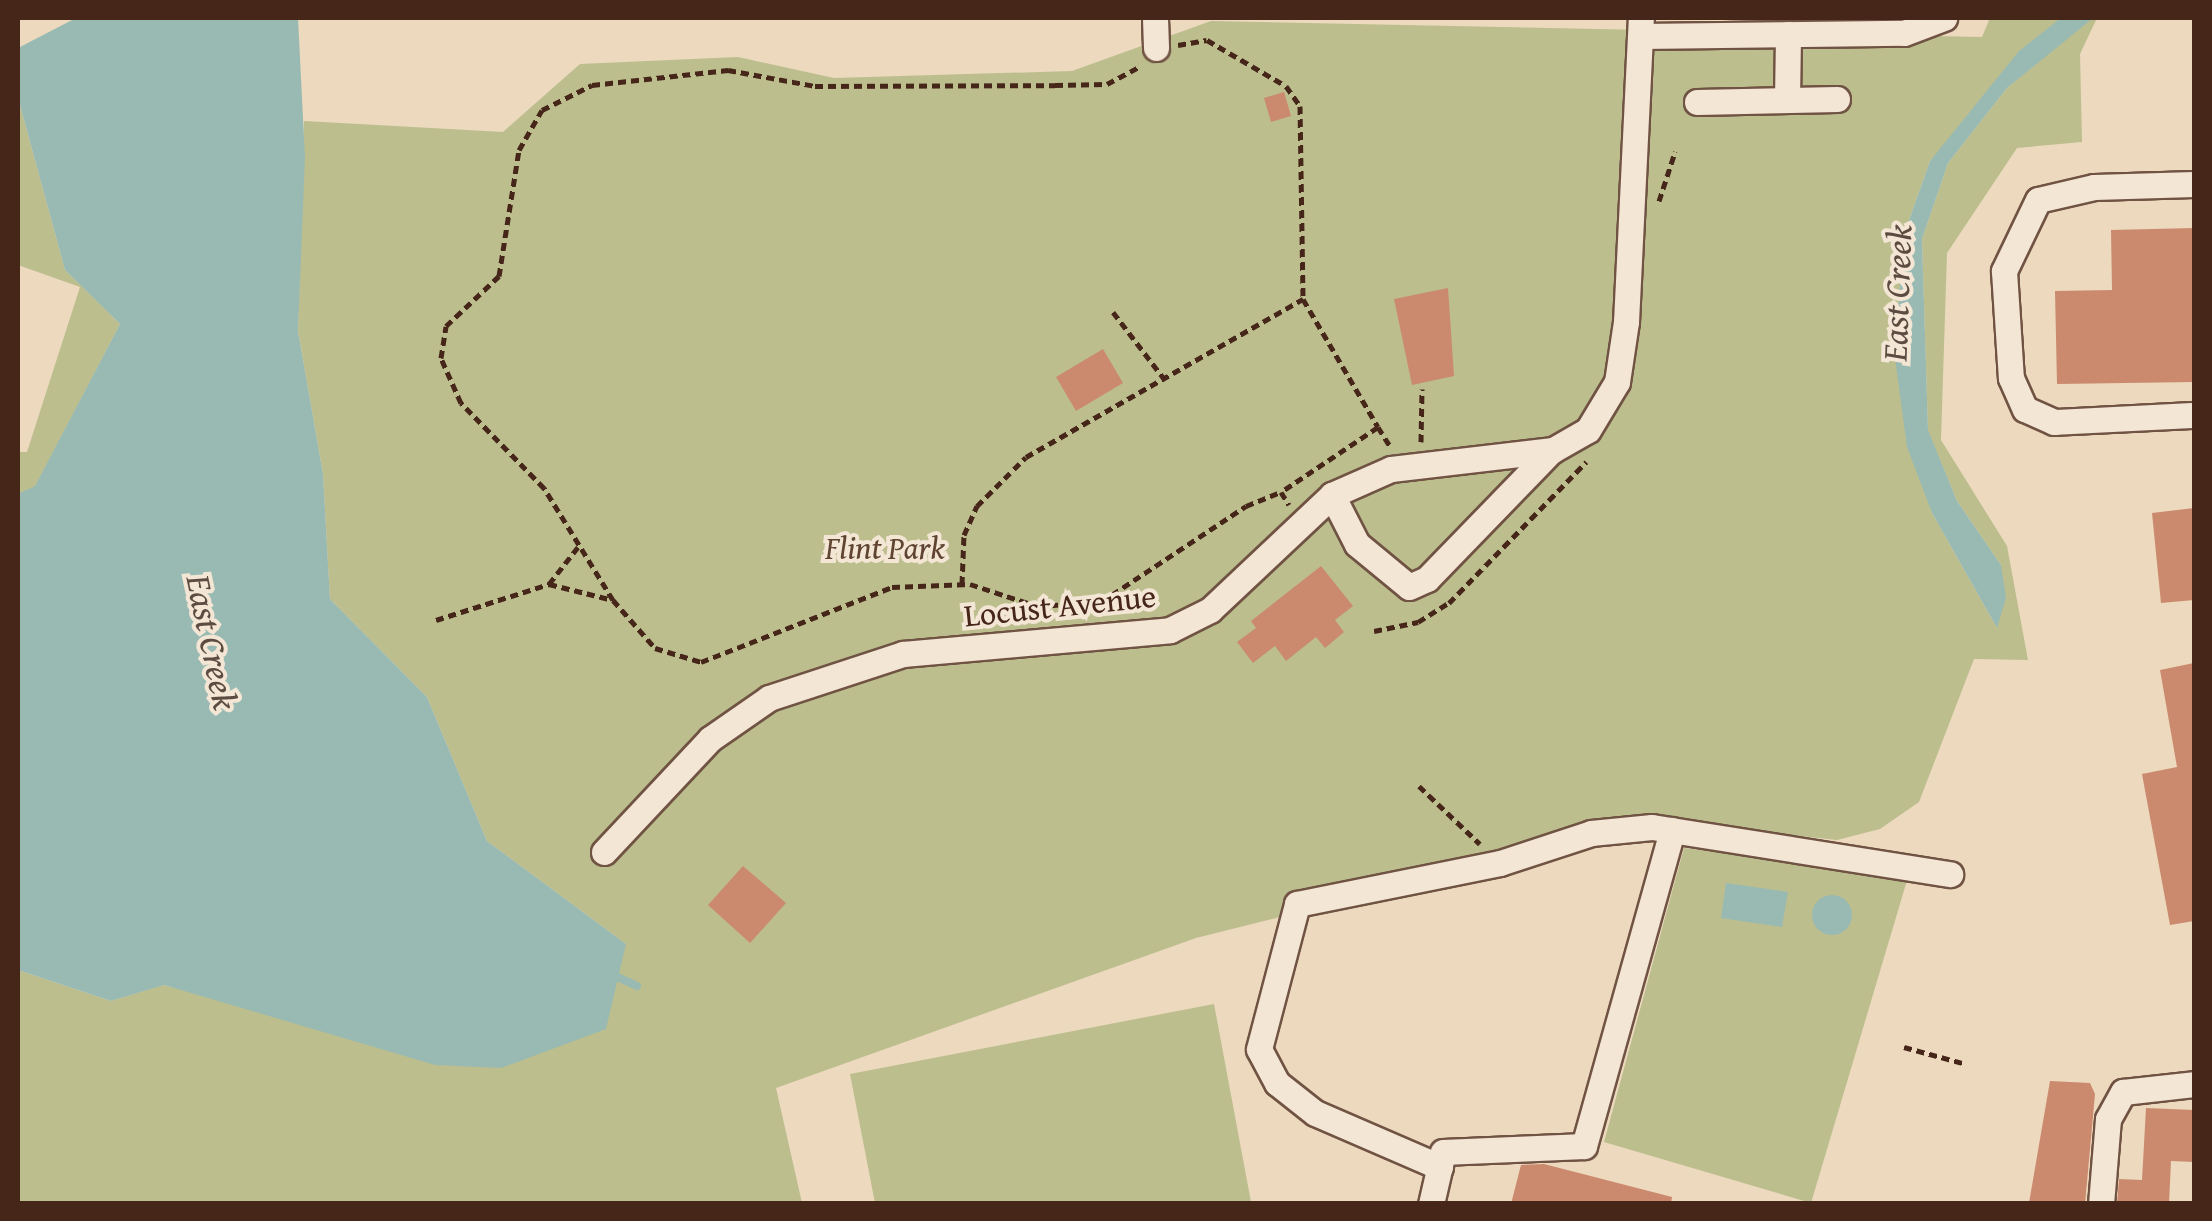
<!DOCTYPE html>
<html>
<head>
<meta charset="utf-8">
<style>
  body { margin:0 }
  #map { position:relative; width:2212px; height:1221px; overflow:hidden; background:#ecd9be; font-family:"Gentium Book Plus",serif }
  div>[style] { position:absolute }
  .green>* { inset:0; background:#bcbe8e }
  .water>* { inset:0; background:#99bab2 }
  .round { border-radius:50% }
  .stream>* { height:8px; margin:-4px; padding:0 4px; transform-origin:4px; border-radius:4px; background:#99bab2 }
  .building>* { inset:0; background:#cb8a6e }
  .path>* { height:5px; margin-top:-2.5px; transform-origin:0; background:repeating-linear-gradient(90deg,#47261a 0 8px,transparent 0 13px) }
  .roads { filter:drop-shadow(2px 0 #705343) drop-shadow(-2px 0 #705343) drop-shadow(0 2px #705343) drop-shadow(0 -2px #705343) }
  .minor>* { height:25px; margin:-12.5px; padding:0 12.5px; transform-origin:12.5px; border-radius:12.5px; background:#f3e6d5 }
  span { translate:-50% -50%; white-space:nowrap; text-align:center; line-height:1.15; -webkit-text-stroke:8px #f3e6d5; paint-order:stroke }
  .park-label { font-size:32px; color:#5e4431; font-style:italic }
  .street-label { font-size:32px; color:#47261a }
  .water-label { font-size:35px; color:#5c4b40; font-style:italic }
  .frame { position:absolute; inset:0; border:20px solid #47261a; pointer-events:none }
</style>
</head>
<body>
<div id="map">
  <div class="green">
    <i style="clip-path:polygon(1990px 18px,2061px 18px,1930px 161px,1903px 237px,1895px 358px,1932px 513px,1997px 628px,2001px 565px,1957px 501px,1928px 431px,1922px 239px,1948px 163px,2007px 88px,2087px 21px,2097px 18px,2080px 54px,2082px 142px,2017px 148px,1947px 253px,1941px 440px,2007px 546px,2028px 660px,1974px 659px,1919px 802px,1880px 829px,1837px 840px,1664px 821px,1196px 938px,776px 1088px,802px 1203px,18px 1203px,18px 970px,111px 1001px,163px 985px,297px 1017px,626px 944px,487px 841px,427px 697px,330px 599px,323px 474px,298px 331px,304px 121px,503px 132px,580px 64px,738px 57px,834px 78px,1072px 71px,1211px 21px,1982px 37px)"></i>
    <i style="clip-path:polygon(18px 98px,65px 270px,120px 324px,35px 487px,18px 494px,18px 452px,27px 452px,80px 287px,18px 265px)"></i>
    <i style="clip-path:polygon(1684px 848px,1908px 877px,1811px 1203px,1604px 1142px)"></i>
    <i style="clip-path:polygon(1214px 1004px,1251px 1202px,875px 1203px,850px 1074px)"></i>
  </div>
  <div class="water">
    <i style="clip-path:polygon(76px 18px,298px 18px,305px 158px,298px 331px,323px 474px,330px 599px,427px 697px,487px 841px,626px 944px,606px 1029px,501px 1068px,435px 1065px,164px 985px,111px 1001px,18px 970px,18px 494px,35px 486px,120px 324px,65px 270px,18px 98px,18px 48px)"></i>
    <i style="clip-path:polygon(2061px 18px,2093px 18px,2007px 88px,1948px 163px,1922px 239px,1928px 430px,1957px 501px,2001px 565px,2006px 598px,1997px 628px,1932px 513px,1907px 447px,1895px 358px,1903px 237px,1930px 161px,2019px 51px)"></i>
    <i style="clip-path:polygon(1726px 883px,1788px 892px,1782px 927px,1721px 918px)"></i>
    <i class="round" style="left:1812px;top:895px;width:40px;height:40px"></i>
  </div>
  <div class="stream">
    <i style="left:609px;top:973px;width:31px;rotate:25deg"></i>
  </div>
  <div class="building">
    <i style="clip-path:polygon(1284px 92px,1291px 116px,1271px 122px,1264px 98px)"></i>
    <i style="clip-path:polygon(2194px 228px,2194px 382px,2057px 384px,2055px 291px,2112px 290px,2111px 230px)"></i>
    <i style="clip-path:polygon(1448px 288px,1454px 376px,1412px 385px,1394px 299px)"></i>
    <i style="clip-path:polygon(1103px 349px,1123px 383px,1076px 411px,1056px 377px)"></i>
    <i style="clip-path:polygon(2194px 508px,2194px 600px,2161px 603px,2152px 513px)"></i>
    <i style="clip-path:polygon(1321px 566px,1353px 606px,1335px 620px,1344px 632px,1325px 648px,1316px 637px,1286px 661px,1275px 646px,1253px 663px,1237px 642px,1256px 628px,1251px 621px)"></i>
    <i style="clip-path:polygon(2194px 663px,2194px 921px,2170px 925px,2142px 774px,2177px 767px,2160px 670px)"></i>
    <i style="clip-path:polygon(743px 866px,786px 903px,750px 943px,708px 905px)"></i>
    <i style="clip-path:polygon(2050px 1081px,2090px 1083px,2095px 1094px,2085px 1204px,2029px 1203px)"></i>
    <i style="clip-path:polygon(2146px 1108px,2194px 1110px,2194px 1162px,2171px 1161px,2169px 1204px,2117px 1204px,2119px 1179px,2142px 1180px)"></i>
    <i style="clip-path:polygon(1544px 1164px,1672px 1197px,1671px 1204px,1511px 1204px,1521px 1165px)"></i>
  </div>
  <div class="path">
    <i style="left:1178px;top:45px;width:29px;rotate:-10deg"></i>
    <i style="left:1207px;top:40px;width:91px;rotate:30.2deg"></i>
    <i style="left:1286px;top:86px;width:24px;rotate:55deg"></i>
    <i style="left:1300px;top:106px;width:193px;rotate:89.1deg"></i>
    <i style="left:1303px;top:299px;width:148px;rotate:59.6deg"></i>
    <i style="left:1378px;top:427px;width:117px;rotate:146.2deg"></i>
    <i style="left:1659px;top:201px;width:52px;rotate:-71.9deg"></i>
    <i style="left:1113px;top:312px;width:86px;rotate:52.6deg"></i>
    <i style="left:1378px;top:427px;width:22px;rotate:58deg"></i>
    <i style="left:1421px;top:442px;width:53px;rotate:-88.9deg"></i>
    <i style="left:549px;top:584px;width:47px;rotate:-51.9deg"></i>
    <i style="left:962px;top:584px;width:49px;rotate:-87.7deg"></i>
    <i style="left:964px;top:535px;width:32px;rotate:-66deg"></i>
    <i style="left:977px;top:506px;width:69px;rotate:-45deg"></i>
    <i style="left:1026px;top:457px;width:319px;rotate:-29.7deg"></i>
    <i style="left:613px;top:600px;width:132px;rotate:-121.6deg"></i>
    <i style="left:544px;top:488px;width:119px;rotate:-134.3deg"></i>
    <i style="left:461px;top:403px;width:49px;rotate:-114deg"></i>
    <i style="left:441px;top:358px;width:32px;rotate:-81deg"></i>
    <i style="left:446px;top:326px;width:73px;rotate:-43.3deg"></i>
    <i style="left:499px;top:276px;width:128px;rotate:-81deg"></i>
    <i style="left:519px;top:150px;width:46px;rotate:-60.1deg"></i>
    <i style="left:542px;top:110px;width:56px;rotate:-26.6deg"></i>
    <i style="left:592px;top:85px;width:137px;rotate:-6.3deg"></i>
    <i style="left:728px;top:70px;width:88px;rotate:10.4deg"></i>
    <i style="left:815px;top:86px;width:240px;rotate:-0.2deg"></i>
    <i style="left:1055px;top:85px;width:52px;rotate:-1.1deg"></i>
    <i style="left:1107px;top:84px;width:38px;rotate:-28deg"></i>
    <i style="left:436px;top:620px;width:119px;rotate:-17.7deg"></i>
    <i style="left:549px;top:584px;width:66px;rotate:14deg"></i>
    <i style="left:613px;top:600px;width:64px;rotate:48.8deg"></i>
    <i style="left:655px;top:648px;width:48px;rotate:16.9deg"></i>
    <i style="left:701px;top:662px;width:205px;rotate:-21.4deg"></i>
    <i style="left:892px;top:587px;width:78px;rotate:-2.2deg"></i>
    <i style="left:970px;top:584px;width:71px;rotate:18.2deg"></i>
    <i style="left:1037px;top:606px;width:64px;rotate:-3.6deg"></i>
    <i style="left:1101px;top:602px;width:174px;rotate:-33.5deg"></i>
    <i style="left:1246px;top:506px;width:38px;rotate:-22deg"></i>
    <i style="left:1281px;top:492px;width:15px;rotate:58deg"></i>
    <i style="left:1374px;top:631px;width:45px;rotate:-11.6deg"></i>
    <i style="left:1418px;top:622px;width:36px;rotate:-32deg"></i>
    <i style="left:1449px;top:603px;width:197px;rotate:-45.8deg"></i>
    <i style="left:1419px;top:786px;width:84px;rotate:43.6deg"></i>
    <i style="left:1904px;top:1047px;width:64px;rotate:15.3deg"></i>
  </div>
  <div class="roads">
    <div class="minor">
      <i style="left:1155px;top:18px;width:30px;rotate:88deg"></i>
      <i style="left:1641px;top:36px;width:263px;rotate:-0.7deg"></i>
      <i style="left:1904px;top:33px;width:43px;rotate:-20.6deg"></i>
      <i style="left:1787px;top:100px;width:66px;rotate:-89.1deg"></i>
      <i style="left:1697px;top:102px;width:140px;rotate:-1.2deg"></i>
      <i style="left:2194px;top:184px;width:100px;rotate:178.3deg"></i>
      <i style="left:2094px;top:187px;width:57px;rotate:166.9deg"></i>
      <i style="left:2038px;top:200px;width:79px;rotate:115.6deg"></i>
      <i style="left:2004px;top:271px;width:107px;rotate:86.3deg"></i>
      <i style="left:2011px;top:378px;width:34px;rotate:66deg"></i>
      <i style="left:2025px;top:409px;width:32px;rotate:24deg"></i>
      <i style="left:2054px;top:422px;width:140px;rotate:-2.9deg"></i>
      <i style="left:1332px;top:495px;width:55px;rotate:63deg"></i>
      <i style="left:1357px;top:544px;width:67px;rotate:39.6deg"></i>
      <i style="left:1409px;top:587px;width:20px;rotate:-24deg"></i>
      <i style="left:1427px;top:579px;width:177px;rotate:-45.9deg"></i>
      <i style="left:604px;top:852px;width:155px;rotate:-46.8deg"></i>
      <i style="left:710px;top:739px;width:72px;rotate:-34.8deg"></i>
      <i style="left:769px;top:698px;width:141px;rotate:-18.2deg"></i>
      <i style="left:903px;top:654px;width:268px;rotate:-5.1deg"></i>
      <i style="left:1170px;top:630px;width:45px;rotate:-26.6deg"></i>
      <i style="left:1210px;top:610px;width:168px;rotate:-43.3deg"></i>
      <i style="left:1332px;top:495px;width:64px;rotate:-23.8deg"></i>
      <i style="left:1391px;top:469px;width:163px;rotate:-6.7deg"></i>
      <i style="left:1553px;top:450px;width:40px;rotate:-29.7deg"></i>
      <i style="left:1588px;top:430px;width:56px;rotate:-58.9deg"></i>
      <i style="left:1617px;top:382px;width:61px;rotate:-81.5deg"></i>
      <i style="left:1626px;top:322px;width:304px;rotate:-87.2deg"></i>
      <i style="left:1440px;top:1167px;width:136px;rotate:-156.6deg"></i>
      <i style="left:1315px;top:1113px;width:48px;rotate:-141.7deg"></i>
      <i style="left:1277px;top:1083px;width:38px;rotate:-118deg"></i>
      <i style="left:1259px;top:1049px;width:150px;rotate:-75.3deg"></i>
      <i style="left:1297px;top:904px;width:207px;rotate:-11.4deg"></i>
      <i style="left:1500px;top:863px;width:96px;rotate:-18.2deg"></i>
      <i style="left:1591px;top:833px;width:61px;rotate:-5.6deg"></i>
      <i style="left:1652px;top:827px;width:302px;rotate:9deg"></i>
      <i style="left:1431px;top:1204px;width:53px;rotate:-77deg"></i>
      <i style="left:1443px;top:1152px;width:141px;rotate:-2.4deg"></i>
      <i style="left:1584px;top:1146px;width:328px;rotate:-74.4deg"></i>
      <i style="left:2101px;top:1204px;width:85px;rotate:-85.3deg"></i>
      <i style="left:2108px;top:1119px;width:31px;rotate:-61deg"></i>
      <i style="left:2123px;top:1092px;width:71px;rotate:-6.4deg"></i>
    </div>
  </div>
  <div class="park-label">
    <span style="left:885px;top:548px">Flint Park</span>
  </div>
  <div class="street-label">
    <span style="left:1060px;top:606px;rotate:-6deg">Locust Avenue</span>
  </div>
  <div class="water-label">
    <span style="left:1897px;top:293px;rotate:-88deg">East Creek</span>
    <span style="left:212px;top:642px;rotate:78deg">East Creek</span>
  </div>
  <div class="frame"></div>
</div>
</body>
</html>
